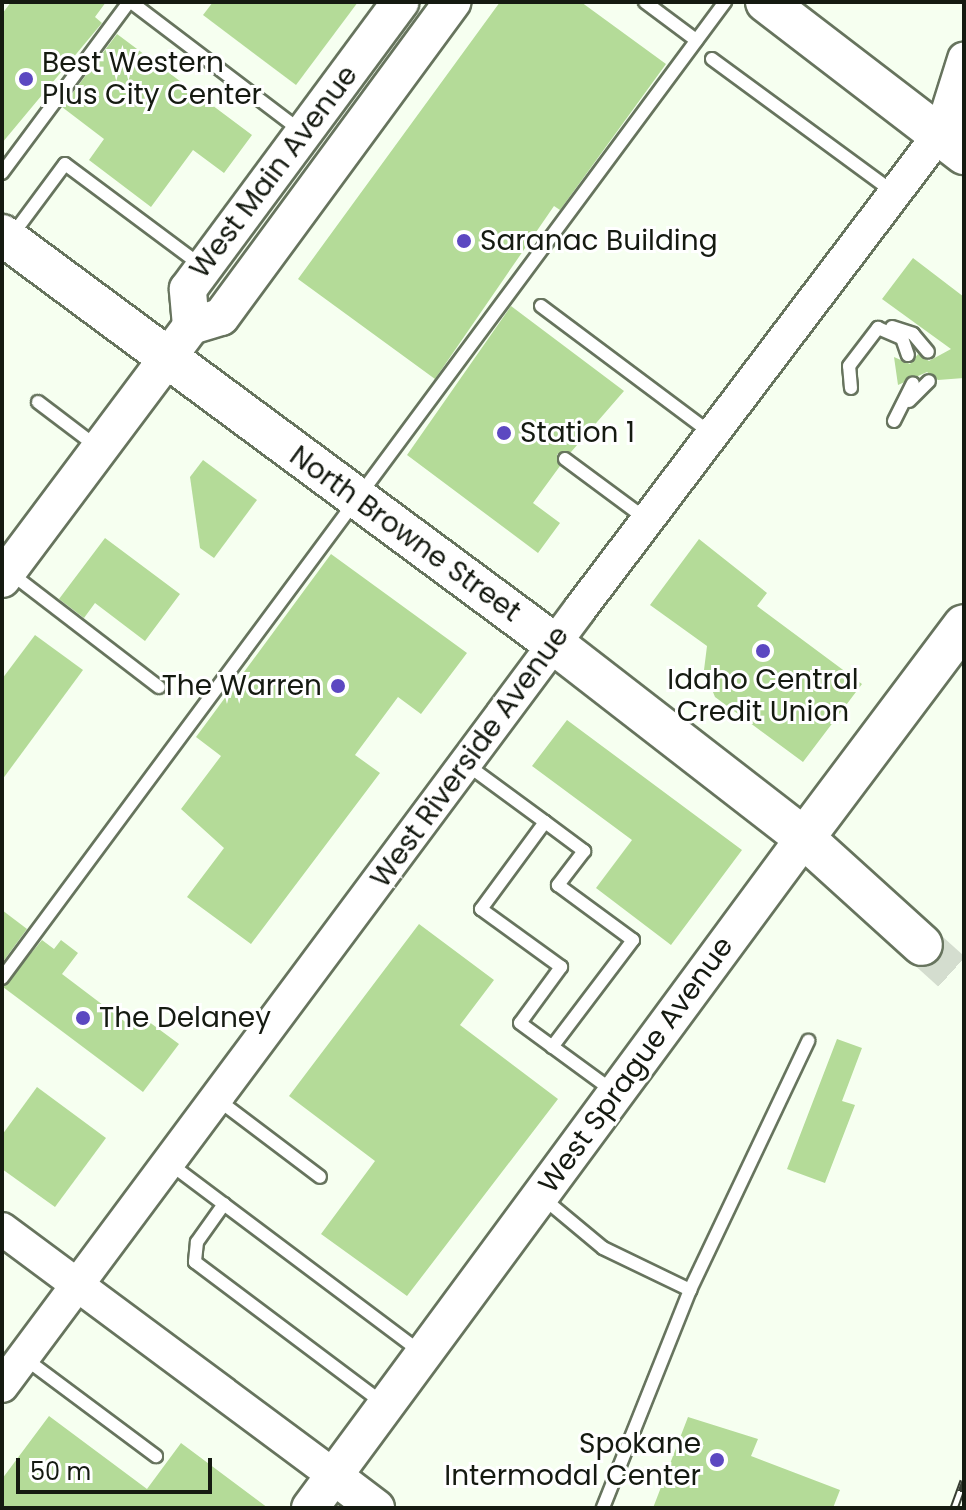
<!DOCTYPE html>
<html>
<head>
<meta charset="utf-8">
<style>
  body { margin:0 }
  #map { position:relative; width:966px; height:1510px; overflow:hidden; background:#f6fff0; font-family:Poppins,sans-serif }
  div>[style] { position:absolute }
  .building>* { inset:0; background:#b4db98 }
  .primary-tunnel>* { height:40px; margin-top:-20px; transform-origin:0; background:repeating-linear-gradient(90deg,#d4ddcf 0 40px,transparent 0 60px) }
  .roads { filter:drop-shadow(2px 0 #67745e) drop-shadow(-2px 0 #67745e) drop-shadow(0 2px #67745e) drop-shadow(0 -2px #67745e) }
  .service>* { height:12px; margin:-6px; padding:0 6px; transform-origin:6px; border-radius:6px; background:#fff }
  .tertiary>* { height:32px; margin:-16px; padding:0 16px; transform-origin:16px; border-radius:16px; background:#fff }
  .secondary>* { height:36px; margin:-18px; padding:0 18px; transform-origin:18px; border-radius:18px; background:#fff }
  .primary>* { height:40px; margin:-20px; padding:0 20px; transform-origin:20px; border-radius:20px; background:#fff }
  .rail>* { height:9px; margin-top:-4.5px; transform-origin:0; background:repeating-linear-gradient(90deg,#fff 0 18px,#373d33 0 36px); box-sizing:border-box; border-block:2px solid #373d33 }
  .dots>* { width:22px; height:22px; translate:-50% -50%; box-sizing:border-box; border:4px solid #fff; border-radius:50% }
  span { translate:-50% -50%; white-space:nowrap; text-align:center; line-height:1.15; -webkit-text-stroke:6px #fff; paint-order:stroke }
  .poi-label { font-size:28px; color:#151a11 }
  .left { translate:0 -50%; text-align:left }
  .right { translate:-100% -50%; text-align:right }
  .street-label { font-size:28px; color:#151a11 }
  .frame { position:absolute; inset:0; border:4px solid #151a11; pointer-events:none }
  .scale { position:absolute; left:16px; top:1458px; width:196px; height:36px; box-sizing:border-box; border:4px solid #151a11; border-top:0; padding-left:10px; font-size:24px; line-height:28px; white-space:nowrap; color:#151a11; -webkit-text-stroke:6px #fff; paint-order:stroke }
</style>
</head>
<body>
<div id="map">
  <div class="building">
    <i style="clip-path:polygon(11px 2px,106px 2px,95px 17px,102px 23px,2px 143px,2px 14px)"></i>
    <i style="clip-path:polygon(213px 2px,358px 2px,296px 85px,203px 15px)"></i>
    <i style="clip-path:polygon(500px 2px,581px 2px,666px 64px,560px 210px,554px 206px,435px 379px,298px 279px)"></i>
    <i style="clip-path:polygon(117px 34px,252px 135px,224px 173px,193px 150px,151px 207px,89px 160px,104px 139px,62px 107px)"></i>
    <i style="clip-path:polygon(913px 258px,964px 297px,964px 378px,938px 380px,927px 372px,898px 385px,894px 357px,910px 364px,918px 354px,929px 361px,951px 349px,882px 299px)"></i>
    <i style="clip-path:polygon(511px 306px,624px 391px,571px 452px,557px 454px,560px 466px,533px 503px,560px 523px,538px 553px,407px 455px)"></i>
    <i style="clip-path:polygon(203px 460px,257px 500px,214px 558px,200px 548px,190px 477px)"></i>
    <i style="clip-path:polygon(105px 538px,180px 594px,145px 641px,95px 603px,84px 618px,59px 599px)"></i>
    <i style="clip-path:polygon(699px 539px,767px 593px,757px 606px,862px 684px,803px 762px,715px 697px,704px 670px,707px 646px,650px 605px)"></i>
    <i style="clip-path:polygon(331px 554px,467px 653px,421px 714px,398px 697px,355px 755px,380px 773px,251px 944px,187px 897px,224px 848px,181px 809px,221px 756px,196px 737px)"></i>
    <i style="clip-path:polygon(35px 635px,83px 670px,2px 780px,2px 679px)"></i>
    <i style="clip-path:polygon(567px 720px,742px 850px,671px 945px,596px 888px,632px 840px,532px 766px)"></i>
    <i style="clip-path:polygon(2px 910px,27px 929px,2px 963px)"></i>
    <i style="clip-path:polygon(419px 924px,494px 980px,460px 1025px,558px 1099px,407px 1296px,321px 1234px,375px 1161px,289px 1096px)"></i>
    <i style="clip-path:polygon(42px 940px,54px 949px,61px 940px,78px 953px,62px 974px,128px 1024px,137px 1013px,179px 1044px,143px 1092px,3px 987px)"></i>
    <i style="clip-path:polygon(837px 1039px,862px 1048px,842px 1101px,855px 1105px,825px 1183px,787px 1169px)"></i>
    <i style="clip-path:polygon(37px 1087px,106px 1138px,55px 1207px,2px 1169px,2px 1135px)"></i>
    <i style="clip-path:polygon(49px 1416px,147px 1489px,181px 1443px,268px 1508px,2px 1508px,2px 1479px)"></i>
    <i style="clip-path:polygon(688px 1417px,758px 1439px,751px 1456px,840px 1490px,833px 1508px,653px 1508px)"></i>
  </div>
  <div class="primary-tunnel">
    <i style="left:922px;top:945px;width:57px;rotate:42.1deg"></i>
  </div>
  <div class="roads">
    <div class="service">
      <i style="left:131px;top:2px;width:213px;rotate:37.2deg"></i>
      <i style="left:645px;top:2px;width:64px;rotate:36.7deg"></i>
      <i style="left:712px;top:59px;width:225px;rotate:36.3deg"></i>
      <i style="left:2px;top:173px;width:213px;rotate:-53.4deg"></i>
      <i style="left:13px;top:234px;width:87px;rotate:-53.4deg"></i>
      <i style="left:65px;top:164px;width:171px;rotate:36.7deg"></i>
      <i style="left:541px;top:306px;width:212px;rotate:36.8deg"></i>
      <i style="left:892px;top:327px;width:22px;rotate:18deg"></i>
      <i style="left:913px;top:334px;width:23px;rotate:50deg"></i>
      <i style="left:851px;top:388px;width:22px;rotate:-95deg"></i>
      <i style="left:849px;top:366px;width:48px;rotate:-52.7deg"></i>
      <i style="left:878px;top:328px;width:26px;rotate:23deg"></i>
      <i style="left:902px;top:338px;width:18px;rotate:71deg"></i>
      <i style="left:909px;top:401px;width:28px;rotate:-45deg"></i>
      <i style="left:38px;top:402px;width:73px;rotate:37.2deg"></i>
      <i style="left:894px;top:421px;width:42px;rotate:-63.4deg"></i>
      <i style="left:565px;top:459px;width:101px;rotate:36.5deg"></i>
      <i style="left:9px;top:572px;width:189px;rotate:37.5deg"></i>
      <i style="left:466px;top:764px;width:98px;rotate:36.3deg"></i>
      <i style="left:545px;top:822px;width:108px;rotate:126.3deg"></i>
      <i style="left:481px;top:909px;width:99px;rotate:35.9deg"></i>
      <i style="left:561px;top:967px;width:69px;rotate:126.2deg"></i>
      <i style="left:520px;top:1023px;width:115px;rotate:36.2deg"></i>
      <i style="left:545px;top:822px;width:49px;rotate:36.6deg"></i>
      <i style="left:584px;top:851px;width:43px;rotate:127.4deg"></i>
      <i style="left:558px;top:885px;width:93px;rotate:36.3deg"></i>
      <i style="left:633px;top:940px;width:134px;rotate:127.1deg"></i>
      <i style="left:2px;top:978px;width:1215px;rotate:-53.47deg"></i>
      <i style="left:217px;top:1099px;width:129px;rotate:37.1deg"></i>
      <i style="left:169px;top:1163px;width:316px;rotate:36.9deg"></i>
      <i style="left:543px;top:1198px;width:78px;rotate:39.8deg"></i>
      <i style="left:603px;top:1248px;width:97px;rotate:25.8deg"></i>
      <i style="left:690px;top:1290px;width:235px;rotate:111.8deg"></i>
      <i style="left:224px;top:1204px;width:47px;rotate:125.4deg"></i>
      <i style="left:197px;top:1242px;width:20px;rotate:96deg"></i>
      <i style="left:195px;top:1262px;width:235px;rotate:36.9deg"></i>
      <i style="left:690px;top:1290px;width:276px;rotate:-64.6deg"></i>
      <i style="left:23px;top:1357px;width:166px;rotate:36.7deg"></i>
    </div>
    <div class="tertiary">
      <i style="left:941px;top:132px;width:77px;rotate:-72.5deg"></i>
      <i style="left:2px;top:1229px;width:414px;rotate:36.6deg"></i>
      <i style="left:2px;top:1386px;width:968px;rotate:-53.35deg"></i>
      <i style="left:580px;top:609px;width:598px;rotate:-52.88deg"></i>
      <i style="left:941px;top:132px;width:28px;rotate:-35deg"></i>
    </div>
    <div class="secondary">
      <i style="left:191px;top:326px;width:31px;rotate:-17deg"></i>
      <i style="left:221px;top:317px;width:391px;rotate:-53.7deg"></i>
      <i style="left:2px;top:579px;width:316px;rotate:-53.2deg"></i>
      <i style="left:191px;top:326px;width:37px;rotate:-95deg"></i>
      <i style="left:188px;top:289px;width:357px;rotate:-53.5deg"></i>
      <i style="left:334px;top:1476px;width:53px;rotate:37.3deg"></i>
      <i style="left:310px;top:1508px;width:832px;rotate:-53.6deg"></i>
    </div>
    <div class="primary">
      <i style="left:766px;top:2px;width:250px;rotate:37.5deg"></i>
      <i style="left:2px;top:235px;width:686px;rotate:36.52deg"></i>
      <i style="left:553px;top:643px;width:318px;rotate:37.8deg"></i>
      <i style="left:804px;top:838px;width:159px;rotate:42.2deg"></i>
      <i style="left:804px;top:838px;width:266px;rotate:-53.1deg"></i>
    </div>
  </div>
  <div class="rail">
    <i style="left:954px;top:1508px;width:29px;rotate:-70deg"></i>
  </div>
  <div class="dots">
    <i style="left:26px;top:79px;background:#5c48c1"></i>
    <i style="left:464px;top:241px;background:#5c48c1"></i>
    <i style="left:504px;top:433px;background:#5c48c1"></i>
    <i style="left:763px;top:651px;background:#5c48c1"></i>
    <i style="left:338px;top:686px;background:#5c48c1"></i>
    <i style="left:83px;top:1018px;background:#5c48c1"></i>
    <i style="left:717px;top:1460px;background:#5c48c1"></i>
  </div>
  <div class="poi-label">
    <span class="left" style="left:42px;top:79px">Best Western<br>Plus City Center</span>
    <span class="left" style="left:480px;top:241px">Saranac Building</span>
    <span class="left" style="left:520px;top:433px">Station 1</span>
    <span style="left:763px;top:696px">Idaho Central<br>Credit Union</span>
    <span class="right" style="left:322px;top:686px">The Warren</span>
    <span class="left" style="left:99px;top:1018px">The Delaney</span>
    <span class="right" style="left:701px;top:1460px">Spokane<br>Intermodal Center</span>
  </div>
  <div class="street-label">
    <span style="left:274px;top:172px;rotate:-53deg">West Main Avenue</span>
    <span style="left:405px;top:534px;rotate:36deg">North Browne Street</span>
    <span style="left:470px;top:757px;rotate:-54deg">West Riverside Avenue</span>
    <span style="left:636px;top:1065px;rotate:-54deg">West Sprague Avenue</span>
  </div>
  <div class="frame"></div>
  <div class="scale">50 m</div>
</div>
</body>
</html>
